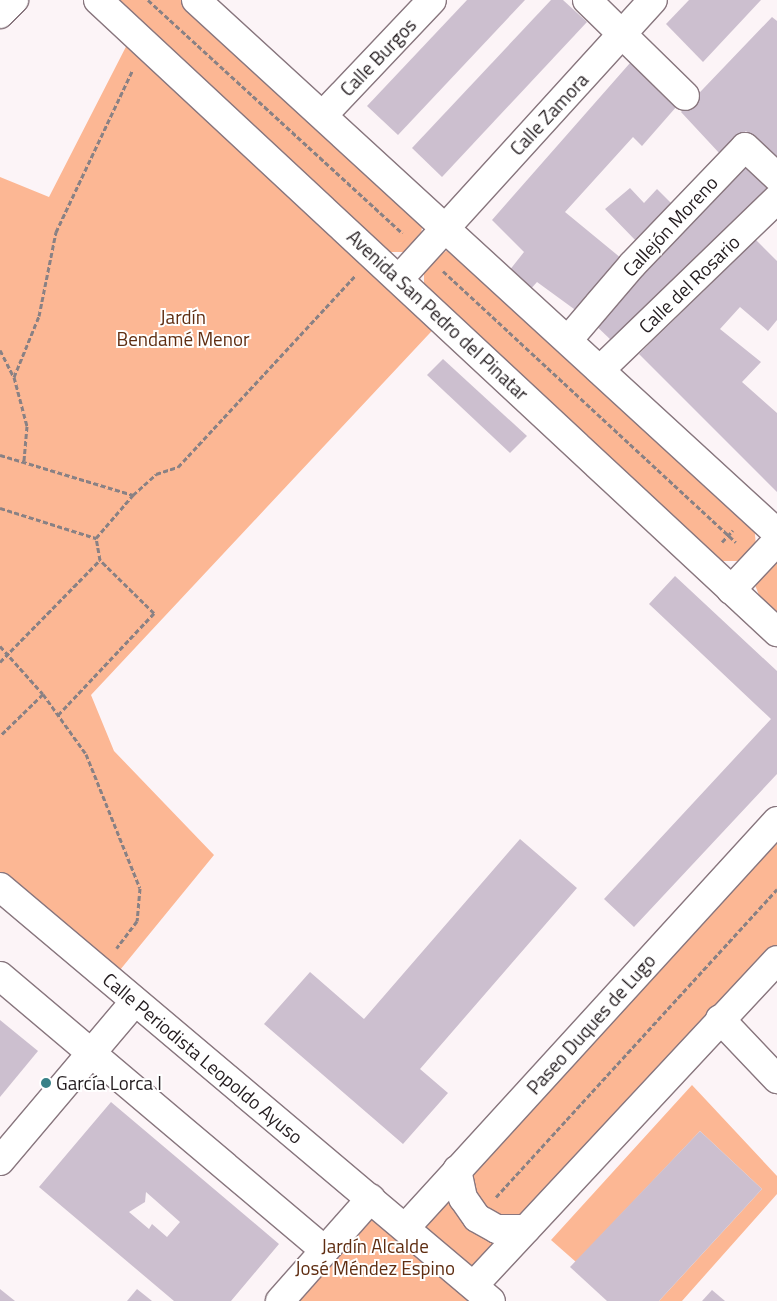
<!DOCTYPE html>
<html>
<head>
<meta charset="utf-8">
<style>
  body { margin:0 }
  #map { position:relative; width:777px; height:1301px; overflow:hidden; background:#fcf4f7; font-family:"Titillium Web",sans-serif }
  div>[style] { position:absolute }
  .green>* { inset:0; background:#fcb794 }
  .building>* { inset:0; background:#ccbfcf }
  .path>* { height:3px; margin-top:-1.5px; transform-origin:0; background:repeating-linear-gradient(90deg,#898184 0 5px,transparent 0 7.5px) }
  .roads { filter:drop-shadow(1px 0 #88767e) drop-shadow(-1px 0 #88767e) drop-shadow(0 1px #88767e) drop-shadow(0 -1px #88767e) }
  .minor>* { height:28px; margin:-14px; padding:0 14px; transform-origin:14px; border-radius:14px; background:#fff }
  .dots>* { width:14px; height:14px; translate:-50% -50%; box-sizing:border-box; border:2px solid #fff; border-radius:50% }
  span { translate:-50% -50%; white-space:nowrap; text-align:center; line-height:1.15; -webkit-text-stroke:4px #fff; paint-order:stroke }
  .street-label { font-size:19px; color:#231c1f }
  .park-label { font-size:19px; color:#5f2d11 }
  .poi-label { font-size:19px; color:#231c1f }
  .left { translate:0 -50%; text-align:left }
</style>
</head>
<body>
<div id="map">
  <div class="green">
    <i style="clip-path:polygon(110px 0,187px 0,422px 226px,421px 237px,406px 252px,385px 252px)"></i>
    <i style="clip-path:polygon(133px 33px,443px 319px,91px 695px,114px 751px,214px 855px,111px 981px,0 887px,0 177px,49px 197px)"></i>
    <i style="clip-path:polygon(446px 251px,456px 252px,754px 524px,756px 546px,741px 561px,720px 561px,424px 286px,424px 268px)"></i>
    <i style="clip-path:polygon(777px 560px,777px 617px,762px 603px,755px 585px,757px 576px)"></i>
    <i style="clip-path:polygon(777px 821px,777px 960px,474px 1285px,491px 1301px,280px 1301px,371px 1198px,406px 1227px)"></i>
    <i style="clip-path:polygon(692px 1085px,777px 1176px,777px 1194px,682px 1301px,659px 1301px,762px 1189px,700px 1131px,576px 1262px,551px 1240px)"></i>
  </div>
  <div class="building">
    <i style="clip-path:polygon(467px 0,525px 0,398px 135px,367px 106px)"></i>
    <i style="clip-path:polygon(551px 0,563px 0,587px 22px,442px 177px,412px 148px)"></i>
    <i style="clip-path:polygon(689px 0,761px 0,703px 62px,666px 24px)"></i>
    <i style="clip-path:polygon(772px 17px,777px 21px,777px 165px,746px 131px,721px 155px,681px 112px)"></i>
    <i style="clip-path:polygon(630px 63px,677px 106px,642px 146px,633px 137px,565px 212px,627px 263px,585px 317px,537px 282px,528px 292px,505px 276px,524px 252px,492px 220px)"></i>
    <i style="clip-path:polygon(744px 163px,770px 187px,613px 342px,589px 319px)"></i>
    <i style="clip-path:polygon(630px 188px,644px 203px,657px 189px,675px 207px,638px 243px,605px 209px)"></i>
    <i style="clip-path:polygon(756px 240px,777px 261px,777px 320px,768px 331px,740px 307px,720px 329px,761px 362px,742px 382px,777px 413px,777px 492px,639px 354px)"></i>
    <i style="clip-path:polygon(443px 359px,527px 436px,510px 453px,427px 375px)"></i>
    <i style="clip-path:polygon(675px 576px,777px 671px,777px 774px,634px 927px,604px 899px,771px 719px,649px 604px)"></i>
    <i style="clip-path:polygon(520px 839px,577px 888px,420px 1069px,448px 1093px,403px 1144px,264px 1024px,310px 972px,364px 1019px)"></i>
    <i style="clip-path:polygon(0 1020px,38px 1051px,0 1097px)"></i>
    <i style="clip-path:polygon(evenodd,111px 1102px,279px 1244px,231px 1301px,174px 1301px,39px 1187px,111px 1102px,146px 1192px,180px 1222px,167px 1237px,152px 1224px,149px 1229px,129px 1212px,145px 1202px,146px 1192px)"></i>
    <i style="clip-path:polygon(700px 1131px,762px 1189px,659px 1301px,607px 1301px,570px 1267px)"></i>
    <i style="clip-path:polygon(0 1289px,15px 1301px,0 1301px)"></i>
    <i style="clip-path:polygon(137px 1289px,152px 1301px,127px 1301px)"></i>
    <i style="clip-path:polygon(712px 1290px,725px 1301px,702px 1301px)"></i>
  </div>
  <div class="path">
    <i style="left:148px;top:0;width:345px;rotate:42.5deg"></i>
    <i style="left:443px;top:271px;width:399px;rotate:42.8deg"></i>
    <i style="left:0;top:350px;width:30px;rotate:63deg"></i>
    <i style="left:14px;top:377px;width:51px;rotate:75.1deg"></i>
    <i style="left:27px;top:426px;width:36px;rotate:95deg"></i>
    <i style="left:14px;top:377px;width:66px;rotate:-67.7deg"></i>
    <i style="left:39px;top:316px;width:86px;rotate:-78.6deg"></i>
    <i style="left:56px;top:232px;width:178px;rotate:-64.7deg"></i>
    <i style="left:0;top:455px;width:139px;rotate:16.7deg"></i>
    <i style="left:0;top:508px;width:101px;rotate:17.4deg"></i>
    <i style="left:722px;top:542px;width:16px;rotate:-47deg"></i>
    <i style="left:0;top:646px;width:64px;rotate:48.1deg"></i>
    <i style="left:43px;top:694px;width:60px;rotate:135.7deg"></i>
    <i style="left:0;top:662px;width:143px;rotate:-45.6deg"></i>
    <i style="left:100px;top:560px;width:22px;rotate:-100deg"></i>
    <i style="left:96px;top:538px;width:57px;rotate:-49.3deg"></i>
    <i style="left:133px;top:495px;width:31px;rotate:-42deg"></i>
    <i style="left:156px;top:474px;width:23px;rotate:-18deg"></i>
    <i style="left:178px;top:467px;width:260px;rotate:-47.2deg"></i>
    <i style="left:43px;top:694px;width:74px;rotate:54.4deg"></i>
    <i style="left:86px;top:754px;width:144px;rotate:68.1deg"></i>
    <i style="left:140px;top:888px;width:33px;rotate:95deg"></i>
    <i style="left:137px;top:921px;width:34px;rotate:127deg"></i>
    <i style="left:58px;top:715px;width:140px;rotate:-46.7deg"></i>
    <i style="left:154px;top:613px;width:76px;rotate:-135.5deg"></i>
    <i style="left:496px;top:1197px;width:417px;rotate:-47.6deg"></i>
  </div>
  <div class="roads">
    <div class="minor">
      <i style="left:98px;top:0;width:928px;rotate:42.95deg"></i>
      <i style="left:196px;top:0;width:788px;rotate:42.53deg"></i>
      <i style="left:587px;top:0;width:137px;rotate:44.4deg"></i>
      <i style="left:0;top:14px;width:20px;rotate:-45deg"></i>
      <i style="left:323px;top:115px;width:158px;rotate:-46.5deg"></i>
      <i style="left:399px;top:279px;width:377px;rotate:-47.7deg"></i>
      <i style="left:568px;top:340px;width:99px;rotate:-49.5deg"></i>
      <i style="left:632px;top:265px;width:163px;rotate:-46.2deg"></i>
      <i style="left:745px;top:147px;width:44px;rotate:43.2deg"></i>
      <i style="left:600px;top:370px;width:246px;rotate:-44deg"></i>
      <i style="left:731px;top:590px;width:67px;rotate:-46.8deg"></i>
      <i style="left:0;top:887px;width:642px;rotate:40.14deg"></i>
      <i style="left:0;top:976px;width:424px;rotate:40.2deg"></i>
      <i style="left:720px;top:1019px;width:83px;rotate:46.5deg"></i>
      <i style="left:0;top:1161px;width:209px;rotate:-49.8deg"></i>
      <i style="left:457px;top:1170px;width:29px;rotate:78deg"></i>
      <i style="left:463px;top:1198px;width:24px;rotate:55deg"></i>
      <i style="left:477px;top:1218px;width:23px;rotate:29deg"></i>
      <i style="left:497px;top:1229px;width:29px"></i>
      <i style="left:406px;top:1227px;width:550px;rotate:-47.58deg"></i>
      <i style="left:474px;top:1285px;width:444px;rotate:-47deg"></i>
      <i style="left:280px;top:1301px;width:137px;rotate:-48.5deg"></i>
    </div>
  </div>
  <div class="dots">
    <i style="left:46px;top:1083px;background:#388087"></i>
  </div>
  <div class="street-label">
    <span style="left:378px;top:57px;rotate:-46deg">Calle Burgos</span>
    <span style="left:549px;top:114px;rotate:-47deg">Calle Zamora</span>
    <span style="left:670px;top:226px;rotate:-47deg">Callejón Moreno</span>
    <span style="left:689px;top:284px;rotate:-44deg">Calle del Rosario</span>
    <span style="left:438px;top:315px;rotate:43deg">Avenida San Pedro del Pinatar</span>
    <span style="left:591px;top:1024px;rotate:-48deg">Paseo Duques de Lugo</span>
    <span style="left:203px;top:1058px;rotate:40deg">Calle Periodista Leopoldo Ayuso</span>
  </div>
  <div class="park-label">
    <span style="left:183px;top:328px">Jardín<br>Bendamé Menor</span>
    <span style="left:375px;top:1257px">Jardín Alcalde<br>José Méndez Espino</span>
  </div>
  <div class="poi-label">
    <span class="left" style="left:56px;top:1083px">García Lorca I</span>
  </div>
</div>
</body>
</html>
